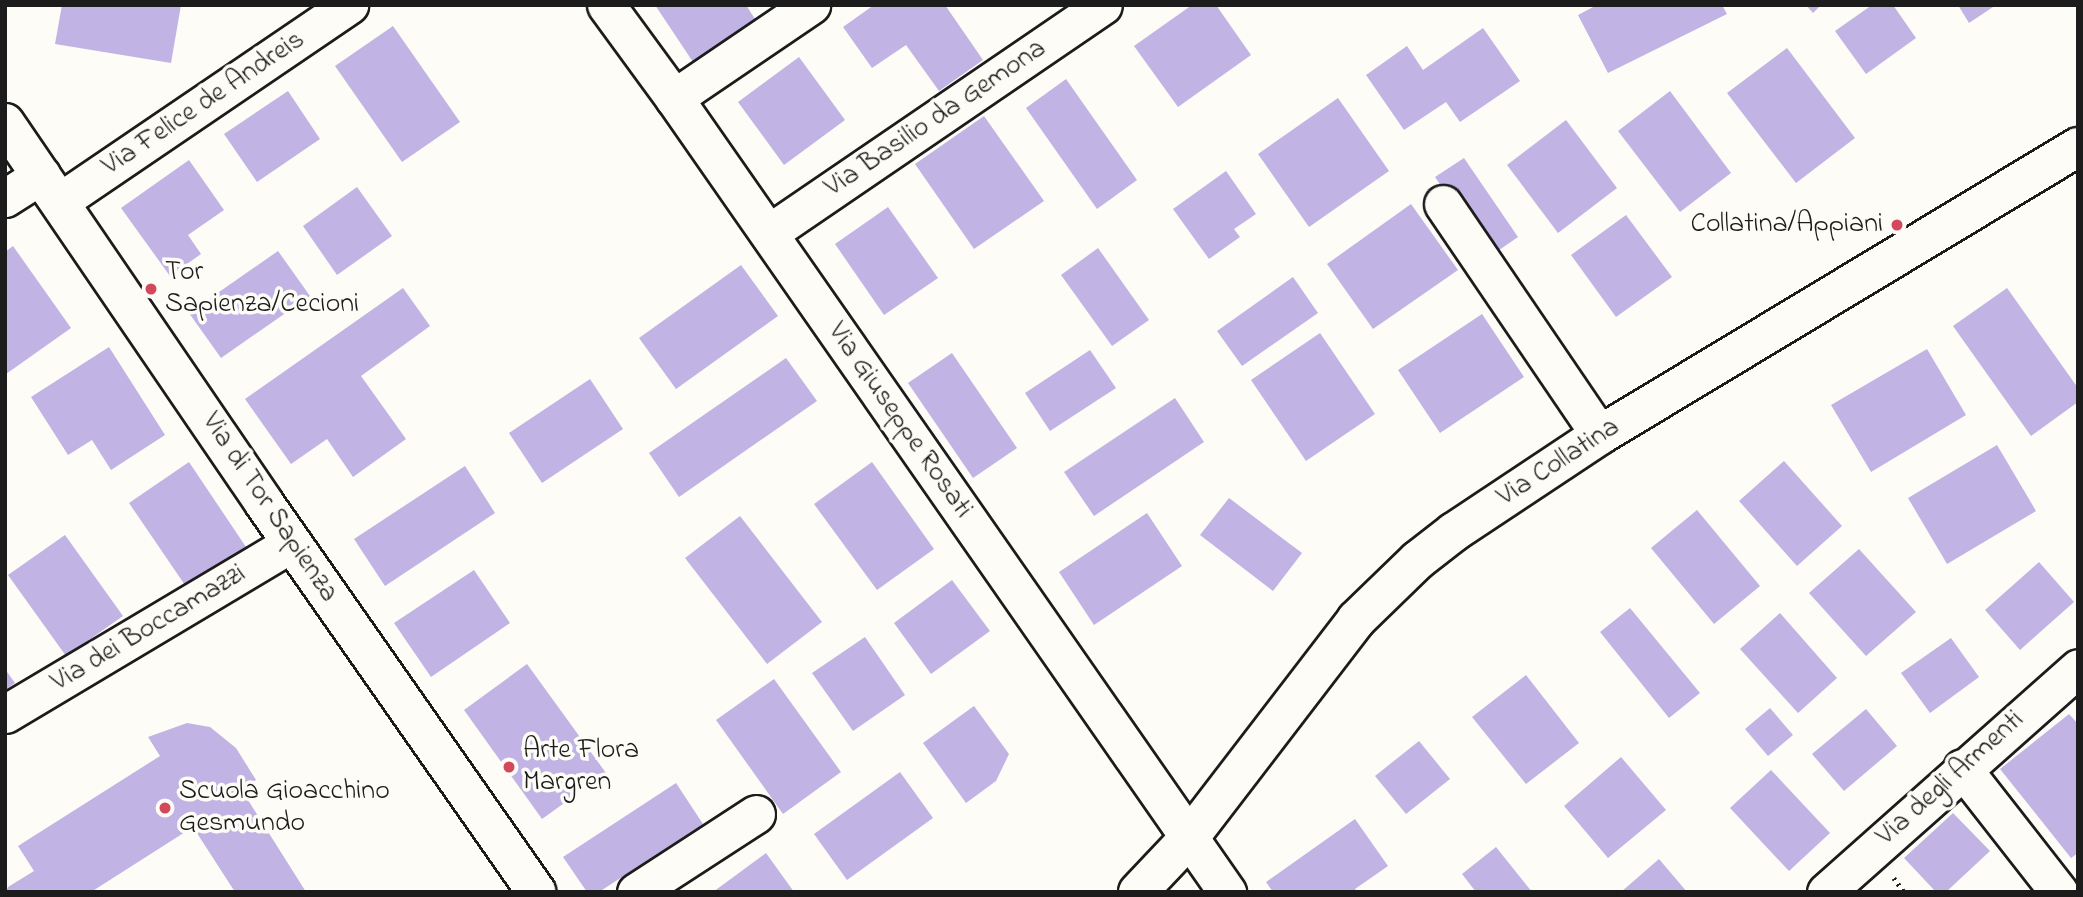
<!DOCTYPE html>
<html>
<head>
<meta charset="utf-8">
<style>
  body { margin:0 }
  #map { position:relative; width:2083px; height:897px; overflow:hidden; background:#fdfcf7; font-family:"Indie Flower",sans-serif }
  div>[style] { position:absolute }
  .building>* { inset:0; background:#c1b3e4 }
  .path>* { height:4.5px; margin-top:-2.25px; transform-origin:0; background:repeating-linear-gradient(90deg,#1c1c1c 0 2px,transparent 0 7px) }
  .roads { filter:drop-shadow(2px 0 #1c1c1c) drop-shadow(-2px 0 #1c1c1c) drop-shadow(0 2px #1c1c1c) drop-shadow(0 -2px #1c1c1c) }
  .minor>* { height:37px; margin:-18.5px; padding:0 18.5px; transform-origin:18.5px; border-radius:18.5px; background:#fdfcf7 }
  .tertiary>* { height:38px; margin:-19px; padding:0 19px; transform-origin:19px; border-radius:19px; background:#fdfcf7 }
  .dots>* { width:19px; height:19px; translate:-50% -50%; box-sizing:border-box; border:4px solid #fdfcf7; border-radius:50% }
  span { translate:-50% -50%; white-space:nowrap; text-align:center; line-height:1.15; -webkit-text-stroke:7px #fdfcf7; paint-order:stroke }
  .street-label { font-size:28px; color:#1c1c1c }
  .poi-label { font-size:28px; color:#1c1c1c }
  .right { translate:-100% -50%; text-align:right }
  .left { translate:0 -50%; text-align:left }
  .frame { position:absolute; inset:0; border:7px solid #1c1c1c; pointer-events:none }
</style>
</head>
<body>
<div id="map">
  <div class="building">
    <i style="clip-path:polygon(62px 5px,181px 5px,171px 63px,55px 44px)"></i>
    <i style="clip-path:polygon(655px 5px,746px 5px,755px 19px,693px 62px)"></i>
    <i style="clip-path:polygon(874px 5px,945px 5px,983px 60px,939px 91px,906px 45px,872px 68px,843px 27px)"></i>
    <i style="clip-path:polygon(1192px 5px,1216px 5px,1251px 55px,1178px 107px,1134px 46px)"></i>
    <i style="clip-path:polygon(1597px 5px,1722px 5px,1727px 14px,1608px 73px,1578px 15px)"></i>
    <i style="clip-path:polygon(1806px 5px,1821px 5px,1813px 13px)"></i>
    <i style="clip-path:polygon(1872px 5px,1893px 5px,1916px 38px,1866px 74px,1835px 31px)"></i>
    <i style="clip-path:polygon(1958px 5px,1996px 5px,1969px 23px)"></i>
    <i style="clip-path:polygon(393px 26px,460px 122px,402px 162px,335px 66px)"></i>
    <i style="clip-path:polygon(1483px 28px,1520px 81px,1460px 122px,1446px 102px,1404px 130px,1366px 75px,1407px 46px,1423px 70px)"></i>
    <i style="clip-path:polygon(1787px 48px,1855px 138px,1796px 183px,1727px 93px)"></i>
    <i style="clip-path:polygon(799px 57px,845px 120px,784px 165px,738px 102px)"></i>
    <i style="clip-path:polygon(1066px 79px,1137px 180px,1097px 209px,1026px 108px)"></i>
    <i style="clip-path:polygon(288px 91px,320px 139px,257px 182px,224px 134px)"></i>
    <i style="clip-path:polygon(1670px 91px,1731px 173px,1680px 212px,1618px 131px)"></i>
    <i style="clip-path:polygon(1338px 98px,1389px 171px,1309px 227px,1258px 154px)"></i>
    <i style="clip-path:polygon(984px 116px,1044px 201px,974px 249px,915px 164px)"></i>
    <i style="clip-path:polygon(1566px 120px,1617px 188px,1558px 233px,1507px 165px)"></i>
    <i style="clip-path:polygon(1464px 158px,1518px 237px,1489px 257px,1435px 177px)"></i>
    <i style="clip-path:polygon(189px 160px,224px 210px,188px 235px,201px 254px,170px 276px,121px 208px)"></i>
    <i style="clip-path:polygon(1226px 171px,1256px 214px,1234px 229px,1240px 237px,1209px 259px,1173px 209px)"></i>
    <i style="clip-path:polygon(357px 187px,392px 236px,337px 275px,303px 226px)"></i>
    <i style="clip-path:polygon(1411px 204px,1458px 270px,1373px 329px,1327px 264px)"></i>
    <i style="clip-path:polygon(888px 207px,938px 278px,884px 315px,835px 244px)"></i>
    <i style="clip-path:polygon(1626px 215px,1672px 277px,1616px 317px,1571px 255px)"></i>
    <i style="clip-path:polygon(13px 246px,71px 328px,6px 374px,5px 252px)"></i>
    <i style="clip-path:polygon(1098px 248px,1149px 320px,1112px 346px,1061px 275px)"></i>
    <i style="clip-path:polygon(278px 251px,310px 296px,221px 358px,189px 313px)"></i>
    <i style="clip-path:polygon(741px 265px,778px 316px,676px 389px,639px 338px)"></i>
    <i style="clip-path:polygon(1293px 277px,1318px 313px,1242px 366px,1217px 331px)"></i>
    <i style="clip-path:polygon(403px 288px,430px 326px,361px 376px,406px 439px,353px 477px,327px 439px,291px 464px,245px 399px)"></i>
    <i style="clip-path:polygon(2007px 288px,2078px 388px,2078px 402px,2031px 436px,1953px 326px)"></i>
    <i style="clip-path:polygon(1482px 314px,1524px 377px,1440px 433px,1398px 370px)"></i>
    <i style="clip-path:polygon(1320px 333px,1375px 414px,1306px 461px,1251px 380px)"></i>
    <i style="clip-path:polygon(109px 347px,165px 435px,111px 470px,92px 440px,68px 455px,31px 397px)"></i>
    <i style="clip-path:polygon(1927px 349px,1966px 415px,1871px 472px,1831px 405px)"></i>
    <i style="clip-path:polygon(1090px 350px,1116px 388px,1050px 431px,1025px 393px)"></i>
    <i style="clip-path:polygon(952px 353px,1017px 448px,973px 478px,908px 383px)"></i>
    <i style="clip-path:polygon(786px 358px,817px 401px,679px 497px,649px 453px)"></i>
    <i style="clip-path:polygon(590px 379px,623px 429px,542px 483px,509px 433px)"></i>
    <i style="clip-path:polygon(1175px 398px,1204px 442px,1094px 516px,1064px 472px)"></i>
    <i style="clip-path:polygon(1997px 445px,2036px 511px,1947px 564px,1908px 498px)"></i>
    <i style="clip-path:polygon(1784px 461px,1842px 526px,1797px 566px,1739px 501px)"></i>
    <i style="clip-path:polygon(189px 462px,248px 550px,189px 591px,129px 503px)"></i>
    <i style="clip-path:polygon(872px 462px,934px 549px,877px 590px,814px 504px)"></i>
    <i style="clip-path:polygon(465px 466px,495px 513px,385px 586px,354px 539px)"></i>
    <i style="clip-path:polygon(1229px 498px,1302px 553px,1273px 591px,1200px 535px)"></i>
    <i style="clip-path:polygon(1697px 510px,1760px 586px,1714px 624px,1651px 548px)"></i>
    <i style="clip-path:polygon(1147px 513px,1182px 566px,1094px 625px,1059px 572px)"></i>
    <i style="clip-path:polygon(740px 516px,822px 622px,767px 664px,685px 558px)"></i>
    <i style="clip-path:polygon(65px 535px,123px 616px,66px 656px,8px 575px)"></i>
    <i style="clip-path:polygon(1859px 549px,1916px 612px,1866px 656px,1809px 593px)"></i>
    <i style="clip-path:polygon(2039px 562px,2074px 602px,2020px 650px,1985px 610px)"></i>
    <i style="clip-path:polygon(474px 570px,510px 623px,431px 677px,394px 623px)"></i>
    <i style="clip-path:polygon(952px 580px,990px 631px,931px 674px,894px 623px)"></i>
    <i style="clip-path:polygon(1630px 608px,1700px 693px,1669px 718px,1600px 632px)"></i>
    <i style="clip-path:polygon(1780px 613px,1837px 678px,1798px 713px,1740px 649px)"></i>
    <i style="clip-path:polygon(865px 637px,905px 695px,853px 731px,812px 673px)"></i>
    <i style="clip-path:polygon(1951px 638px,1979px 677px,1930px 713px,1901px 673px)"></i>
    <i style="clip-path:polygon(527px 664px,606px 773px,542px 819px,464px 710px)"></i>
    <i style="clip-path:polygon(5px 669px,15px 683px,5px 690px)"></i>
    <i style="clip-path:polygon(1526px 675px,1579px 743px,1526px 784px,1472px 717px)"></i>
    <i style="clip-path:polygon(774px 679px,841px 772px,783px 814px,716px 720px)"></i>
    <i style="clip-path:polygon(974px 706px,1009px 754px,996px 781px,966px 803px,923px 743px)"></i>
    <i style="clip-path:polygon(1770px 708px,1793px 735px,1768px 756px,1745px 729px)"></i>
    <i style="clip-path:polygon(1866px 709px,1897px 746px,1844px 791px,1812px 754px)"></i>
    <i style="clip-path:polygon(2069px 714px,2078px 724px,2078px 853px,2071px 858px,2000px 769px)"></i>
    <i style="clip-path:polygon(187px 723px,210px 727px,236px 748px,256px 780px,241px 789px,306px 892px,235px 892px,193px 827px,91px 892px,6px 892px,8px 887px,34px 871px,18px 846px,160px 756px,148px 737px)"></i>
    <i style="clip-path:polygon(1419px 741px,1450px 779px,1406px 814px,1375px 776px)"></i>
    <i style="clip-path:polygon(1621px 757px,1666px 810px,1608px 858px,1564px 806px)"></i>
    <i style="clip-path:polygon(1771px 770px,1830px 833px,1789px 871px,1730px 808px)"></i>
    <i style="clip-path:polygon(900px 772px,933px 818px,847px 880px,814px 834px)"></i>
    <i style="clip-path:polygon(676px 783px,703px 824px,599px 892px,587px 892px,563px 857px)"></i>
    <i style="clip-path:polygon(1953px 813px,1990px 851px,1946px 892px,1936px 892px,1904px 858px)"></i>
    <i style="clip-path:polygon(1355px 819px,1388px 866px,1355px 889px,1357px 892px,1273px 892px,1266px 882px)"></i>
    <i style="clip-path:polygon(1496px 847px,1532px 892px,1476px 892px,1462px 874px)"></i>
    <i style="clip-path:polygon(766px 853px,794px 892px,713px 892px)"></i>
    <i style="clip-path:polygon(1659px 859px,1687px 892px,1621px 892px)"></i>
  </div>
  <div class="path">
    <i style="left:1894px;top:878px;width:17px;rotate:54deg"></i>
  </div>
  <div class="roads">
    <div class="minor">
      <i style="left:606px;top:5px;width:115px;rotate:53.8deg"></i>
      <i style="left:674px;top:98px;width:968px;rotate:55.14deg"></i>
      <i style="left:674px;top:98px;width:166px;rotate:-34.2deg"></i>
      <i style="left:5px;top:198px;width:43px;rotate:-32.6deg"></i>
      <i style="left:59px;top:202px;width:351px;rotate:-34.2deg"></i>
      <i style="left:1443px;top:204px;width:279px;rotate:55.8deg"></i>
      <i style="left:769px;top:233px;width:404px;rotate:-34.3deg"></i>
      <i style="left:5px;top:714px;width:334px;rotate:-30.8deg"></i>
      <i style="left:1962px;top:768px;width:157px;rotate:52deg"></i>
      <i style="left:636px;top:892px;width:143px;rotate:-33deg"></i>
      <i style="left:1826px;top:892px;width:337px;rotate:-41.6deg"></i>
    </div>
    <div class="tertiary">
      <i style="left:5px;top:123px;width:460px;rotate:55.7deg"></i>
      <i style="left:264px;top:503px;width:475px;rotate:55deg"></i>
      <i style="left:1138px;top:892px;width:74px;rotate:-46.6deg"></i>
      <i style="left:1189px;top:838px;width:275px;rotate:-52.5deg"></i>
      <i style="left:1356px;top:620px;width:86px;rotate:-44.1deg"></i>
      <i style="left:1418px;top:560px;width:46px;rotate:-37.9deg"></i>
      <i style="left:1454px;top:532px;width:175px;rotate:-33.6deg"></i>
      <i style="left:1600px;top:435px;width:558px;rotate:-31.07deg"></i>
    </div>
  </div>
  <div class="dots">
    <i style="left:1897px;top:225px;background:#d1495b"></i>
    <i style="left:151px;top:289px;background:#d1495b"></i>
    <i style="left:509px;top:767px;background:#d1495b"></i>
    <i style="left:165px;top:808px;background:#d1495b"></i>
  </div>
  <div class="street-label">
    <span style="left:204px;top:104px;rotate:-34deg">Via Felice de Andreis</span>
    <span style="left:936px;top:119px;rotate:-34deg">Via Basilio da Gemona</span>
    <span style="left:899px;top:421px;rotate:55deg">Via Giuseppe Rosati</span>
    <span style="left:1559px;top:463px;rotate:-33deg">Via Collatina</span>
    <span style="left:269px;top:508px;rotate:56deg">Via di Tor Sapienza</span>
    <span style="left:149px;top:629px;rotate:-31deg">Via dei Boccamazzi</span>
    <span style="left:1951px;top:779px;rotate:-42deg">Via degli Armenti</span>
  </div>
  <div class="poi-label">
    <span class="right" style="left:1883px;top:225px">Collatina/Appiani</span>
    <span class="left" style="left:165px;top:289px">Tor<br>Sapienza/Cecioni</span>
    <span class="left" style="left:523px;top:767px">Arte Flora<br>Margren</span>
    <span class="left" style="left:179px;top:808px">Scuola Gioacchino<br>Gesmundo</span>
  </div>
  <div class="frame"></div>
</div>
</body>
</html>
